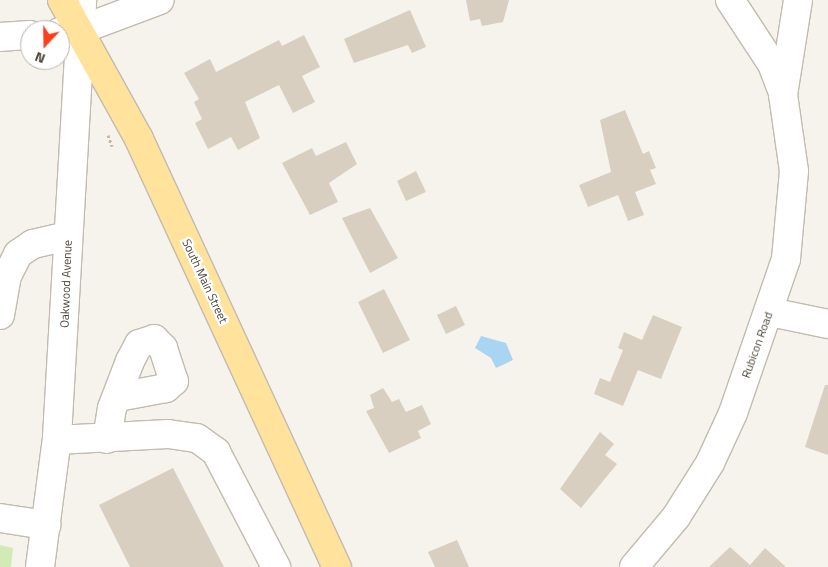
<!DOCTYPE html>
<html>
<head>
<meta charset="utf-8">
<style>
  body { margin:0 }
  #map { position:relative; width:828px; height:567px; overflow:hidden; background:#f6f3ec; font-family:"Titillium Web",sans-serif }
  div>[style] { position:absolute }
  .green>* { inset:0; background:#d2eab5 }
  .water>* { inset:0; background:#a9d4f2 }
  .building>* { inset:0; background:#d8cfc1 }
  .path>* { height:3px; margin-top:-1.5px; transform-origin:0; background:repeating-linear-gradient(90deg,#c4b79f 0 2.5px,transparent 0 5px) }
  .roads { filter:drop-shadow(1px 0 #c2bbae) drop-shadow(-1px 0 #c2bbae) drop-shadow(0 1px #c2bbae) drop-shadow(0 -1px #c2bbae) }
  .minor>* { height:28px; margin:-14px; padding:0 14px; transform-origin:14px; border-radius:14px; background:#fff }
  .major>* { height:28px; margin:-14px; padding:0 14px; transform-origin:14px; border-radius:14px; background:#ffe39c }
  span { translate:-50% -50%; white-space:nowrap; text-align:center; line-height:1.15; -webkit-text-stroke:4.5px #fff; paint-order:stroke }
  .street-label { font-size:12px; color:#4b4439 }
  .north { position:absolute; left:20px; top:20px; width:50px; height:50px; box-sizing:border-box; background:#fff; border:1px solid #b7b4b0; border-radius:50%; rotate:201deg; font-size:14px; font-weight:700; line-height:20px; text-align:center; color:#4b4439 }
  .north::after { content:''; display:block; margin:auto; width:18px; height:22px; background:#fc3f1d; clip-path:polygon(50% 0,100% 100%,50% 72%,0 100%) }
</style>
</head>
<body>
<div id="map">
  <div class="green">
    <i style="clip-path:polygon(0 545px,13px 548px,11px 567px,0 567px)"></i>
  </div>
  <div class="water">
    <i style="clip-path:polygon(481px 336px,506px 343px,513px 360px,496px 368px,491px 358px,475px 348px)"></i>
  </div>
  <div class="building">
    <i style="clip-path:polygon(466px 0,509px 0,503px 22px,482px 26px,480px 19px,470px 21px)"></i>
    <i style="clip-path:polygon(410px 10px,426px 47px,412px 53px,408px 45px,354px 63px,344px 39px)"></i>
    <i style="clip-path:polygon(304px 35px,320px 67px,302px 76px,315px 102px,293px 113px,279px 85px,245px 102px,260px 138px,238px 150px,231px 137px,208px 149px,195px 123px,202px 119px,194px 102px,199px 99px,184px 73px,210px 59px,216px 72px,279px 40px,282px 46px)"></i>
    <i style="clip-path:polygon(625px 110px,643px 154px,649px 151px,656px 168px,650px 170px,656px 184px,635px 192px,644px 215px,628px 221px,618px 195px,588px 207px,579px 185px,611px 172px,600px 120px)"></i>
    <i style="clip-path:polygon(346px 142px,357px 164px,329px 183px,338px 202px,310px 215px,282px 163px,312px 148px,316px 156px)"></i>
    <i style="clip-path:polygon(416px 171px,426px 192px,406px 201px,397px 181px)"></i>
    <i style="clip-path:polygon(370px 208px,398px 258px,370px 273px,342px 218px)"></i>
    <i style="clip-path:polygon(384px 289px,410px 340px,383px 353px,358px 302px)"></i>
    <i style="clip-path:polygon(456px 306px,465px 325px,446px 334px,437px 315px)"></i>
    <i style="clip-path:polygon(653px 315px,682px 327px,661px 379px,638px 370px,623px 406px,594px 394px,600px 378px,610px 382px,623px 350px,618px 348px,624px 332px,642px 340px)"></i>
    <i style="clip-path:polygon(825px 385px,828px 385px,828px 455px,805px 447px)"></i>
    <i style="clip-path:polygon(383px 388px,392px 402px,399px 399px,406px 412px,422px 405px,431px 424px,418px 431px,421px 438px,389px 453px,366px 411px,374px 408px,370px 395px)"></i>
    <i style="clip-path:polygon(600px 432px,614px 444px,605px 455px,617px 464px,581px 508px,560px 489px)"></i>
    <i style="clip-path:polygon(173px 468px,224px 567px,130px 567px,99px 505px)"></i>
    <i style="clip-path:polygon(457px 540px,469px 567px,435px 567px,428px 552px)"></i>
    <i style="clip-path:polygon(730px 547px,750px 565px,765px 548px,786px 567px,709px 567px)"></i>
  </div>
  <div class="path">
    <i style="left:108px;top:135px;width:12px;rotate:70deg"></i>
  </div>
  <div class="roads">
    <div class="minor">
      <i style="left:730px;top:0;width:77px;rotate:56.7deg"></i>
      <i style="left:772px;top:64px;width:31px;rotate:69deg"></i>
      <i style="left:60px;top:32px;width:20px;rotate:-6deg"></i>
      <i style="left:80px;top:30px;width:85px;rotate:-20.6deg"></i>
      <i style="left:0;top:37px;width:30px;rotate:-4deg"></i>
      <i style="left:770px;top:312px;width:59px;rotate:11.7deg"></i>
      <i style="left:0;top:315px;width:40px;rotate:-80deg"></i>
      <i style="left:7px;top:276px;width:25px;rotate:-63deg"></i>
      <i style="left:18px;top:254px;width:18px;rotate:-34deg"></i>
      <i style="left:33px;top:244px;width:36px;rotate:-13deg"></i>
      <i style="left:107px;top:439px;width:31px;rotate:-81deg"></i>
      <i style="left:112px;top:408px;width:50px;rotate:-69deg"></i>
      <i style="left:130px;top:361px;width:19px;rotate:-62deg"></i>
      <i style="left:139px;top:344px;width:16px;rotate:-18deg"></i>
      <i style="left:154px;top:339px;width:13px;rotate:45deg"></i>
      <i style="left:163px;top:348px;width:35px;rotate:72deg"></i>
      <i style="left:174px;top:381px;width:11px;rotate:139deg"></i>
      <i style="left:166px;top:388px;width:49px;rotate:169.4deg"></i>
      <i style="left:57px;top:440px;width:111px;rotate:-3.1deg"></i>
      <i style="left:168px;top:434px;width:29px;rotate:8deg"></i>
      <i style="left:197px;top:438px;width:24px;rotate:36deg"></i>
      <i style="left:216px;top:452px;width:130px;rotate:62.4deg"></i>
      <i style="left:0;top:518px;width:47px;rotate:8.7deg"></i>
      <i style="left:40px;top:567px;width:131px;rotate:-82.5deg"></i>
      <i style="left:57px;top:437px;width:438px;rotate:-86.7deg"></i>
      <i style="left:634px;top:567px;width:65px;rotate:-50deg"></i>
      <i style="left:676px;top:517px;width:64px;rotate:-57.8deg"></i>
      <i style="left:710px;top:463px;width:55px;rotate:-65.3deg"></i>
      <i style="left:733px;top:413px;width:163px;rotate:-71deg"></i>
      <i style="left:786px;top:259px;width:88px;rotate:-84.8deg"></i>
      <i style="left:794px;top:171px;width:77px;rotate:-98.2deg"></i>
      <i style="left:783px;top:95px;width:96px;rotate:-81deg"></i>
    </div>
    <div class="major">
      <i style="left:62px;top:0;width:159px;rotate:61deg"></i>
      <i style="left:139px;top:139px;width:472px;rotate:65.2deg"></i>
    </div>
  </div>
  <div class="street-label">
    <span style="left:205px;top:281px;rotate:65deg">South Main Street</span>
    <span style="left:66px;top:284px;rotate:-88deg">Oakwood Avenue</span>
    <span style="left:757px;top:345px;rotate:-70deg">Rubicon Road</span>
  </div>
  <div class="north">N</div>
</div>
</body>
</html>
